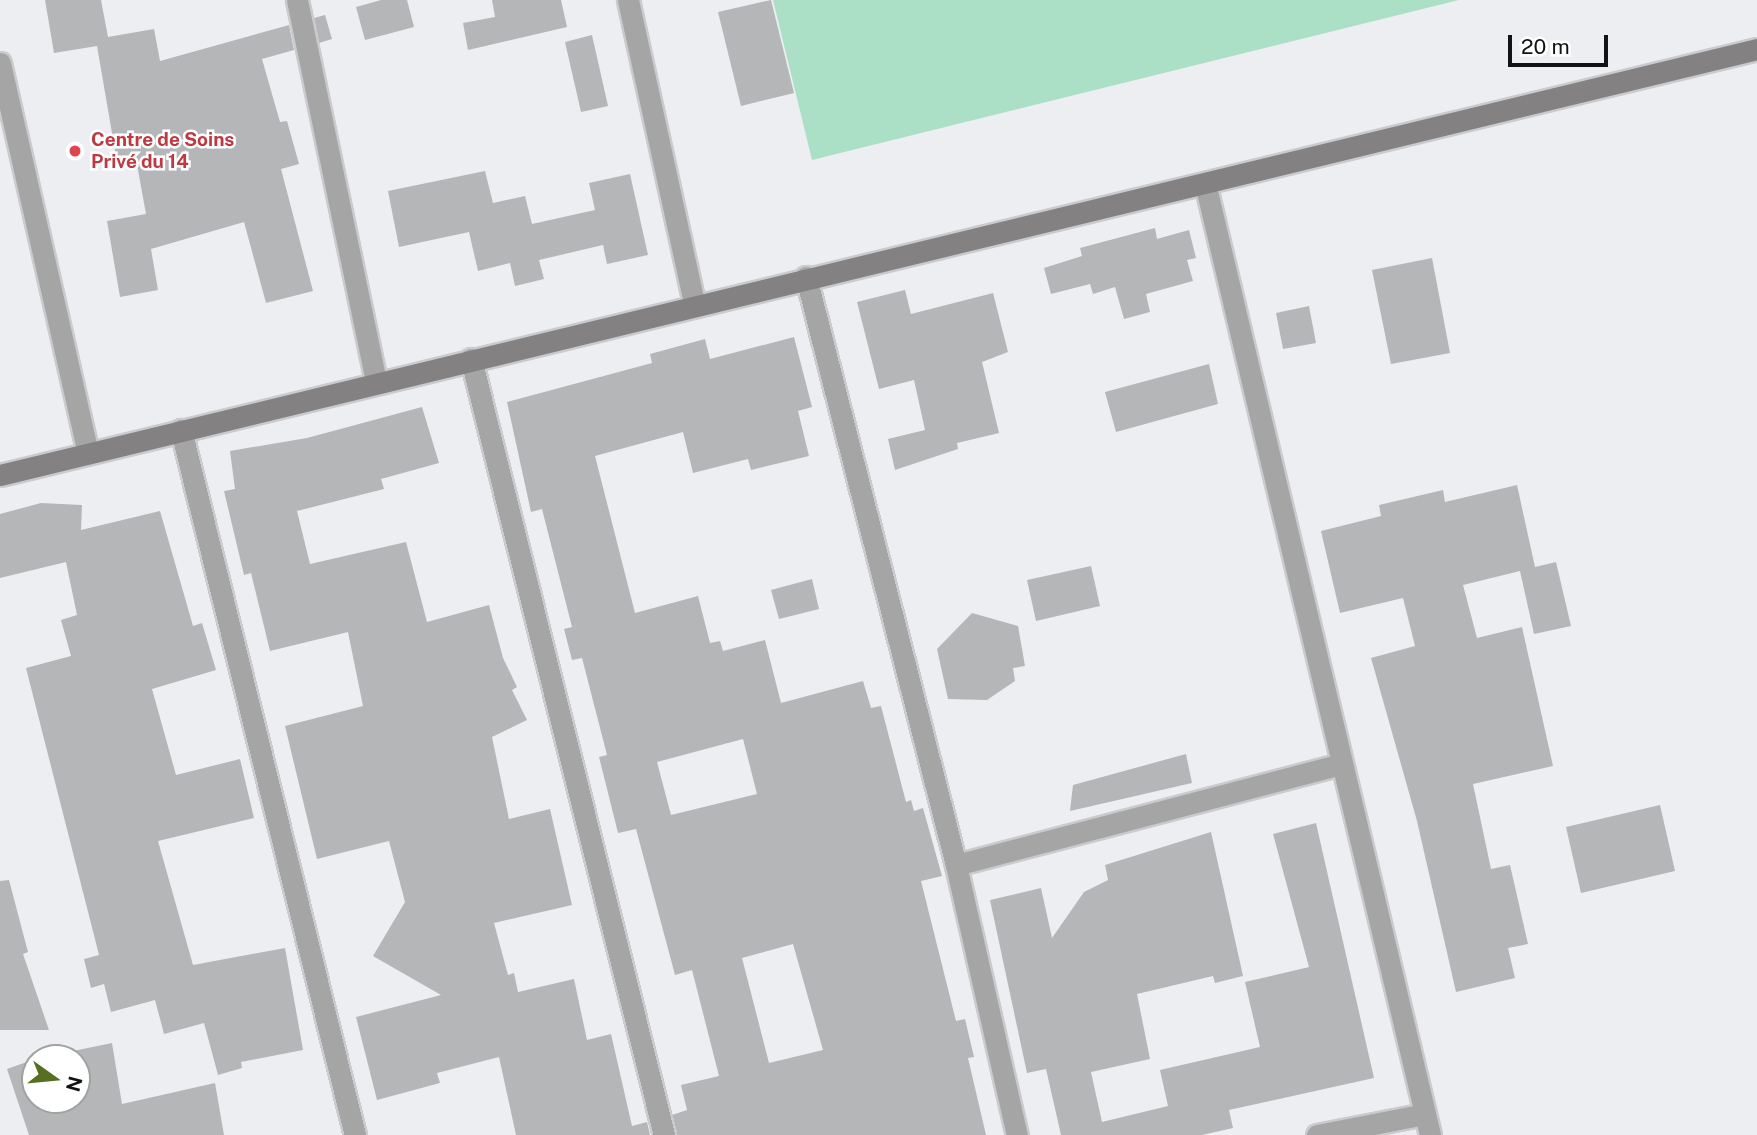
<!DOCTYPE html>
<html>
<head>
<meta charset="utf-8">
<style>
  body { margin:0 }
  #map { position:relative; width:1757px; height:1135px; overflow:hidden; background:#edeef1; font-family:"Public Sans",sans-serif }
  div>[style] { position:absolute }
  .green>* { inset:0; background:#abe0c7 }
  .building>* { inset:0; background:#b4b6b8 }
  .roads { filter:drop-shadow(2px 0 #cacbce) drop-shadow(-2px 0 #cacbce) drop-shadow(0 2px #cacbce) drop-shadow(0 -2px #cacbce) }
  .minor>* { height:21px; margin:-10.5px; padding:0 10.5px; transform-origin:10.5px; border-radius:10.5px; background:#a6a5a5 }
  .tertiary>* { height:21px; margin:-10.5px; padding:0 10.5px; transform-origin:10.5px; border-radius:10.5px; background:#a6a5a5 }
  .secondary>* { height:21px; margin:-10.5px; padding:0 10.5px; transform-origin:10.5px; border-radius:10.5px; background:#838181 }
  .dots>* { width:19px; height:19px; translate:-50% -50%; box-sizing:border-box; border:4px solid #fff; border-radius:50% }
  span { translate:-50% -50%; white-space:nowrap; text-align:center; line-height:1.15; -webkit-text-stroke:5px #fff; paint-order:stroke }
  .health-label { font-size:19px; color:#be3a42; font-weight:700 }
  .left { translate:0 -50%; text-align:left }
  .north { position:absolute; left:21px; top:1044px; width:70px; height:70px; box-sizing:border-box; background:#fff; border:2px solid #a0a1a1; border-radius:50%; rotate:105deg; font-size:19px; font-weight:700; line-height:28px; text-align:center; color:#121314 }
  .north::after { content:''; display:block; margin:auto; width:24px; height:32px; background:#576f21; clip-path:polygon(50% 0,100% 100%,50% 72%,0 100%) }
  .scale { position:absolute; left:1508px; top:35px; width:100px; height:32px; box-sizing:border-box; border:4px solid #121314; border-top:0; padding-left:9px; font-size:21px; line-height:24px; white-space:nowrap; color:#121314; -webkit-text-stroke:5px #fff; paint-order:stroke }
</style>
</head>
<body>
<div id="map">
  <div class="green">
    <i style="clip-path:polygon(773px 0,1459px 0,812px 160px)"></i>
  </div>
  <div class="building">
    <i style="clip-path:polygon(45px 0,101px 0,108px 37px,154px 29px,160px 61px,289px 25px,294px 50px,262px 59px,280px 122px,287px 121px,299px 164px,281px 169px,313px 291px,266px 303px,244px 222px,151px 249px,158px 290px,120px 297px,107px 221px,146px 214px,136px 159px,117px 162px,97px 46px,54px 53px)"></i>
    <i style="clip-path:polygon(381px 0,407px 0,414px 27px,365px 40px,356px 7px)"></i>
    <i style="clip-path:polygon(492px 0,561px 0,567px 27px,468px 50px,463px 23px,495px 17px)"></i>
    <i style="clip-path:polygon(771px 0,794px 93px,741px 106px,718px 12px)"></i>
    <i style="clip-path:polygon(325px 15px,332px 39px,319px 43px,314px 18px)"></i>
    <i style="clip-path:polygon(592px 35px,608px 106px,581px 112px,565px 42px)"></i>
    <i style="clip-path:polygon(485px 171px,493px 203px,525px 196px,532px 224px,595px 210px,589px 183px,630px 174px,648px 255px,607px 264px,603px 245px,539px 260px,544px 279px,515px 286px,510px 263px,478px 271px,469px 232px,399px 247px,388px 191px)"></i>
    <i style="clip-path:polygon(1155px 228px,1157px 239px,1189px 230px,1196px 258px,1187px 260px,1193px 281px,1146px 294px,1150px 312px,1124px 319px,1115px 287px,1093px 294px,1090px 284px,1051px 294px,1044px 268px,1082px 256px,1080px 248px)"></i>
    <i style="clip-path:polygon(1432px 258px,1450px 353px,1391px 364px,1372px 270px)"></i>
    <i style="clip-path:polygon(905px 290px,911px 314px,993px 293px,1008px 352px,982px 362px,999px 433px,957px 443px,958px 449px,895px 470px,888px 439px,925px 430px,914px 380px,879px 389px,857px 302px)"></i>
    <i style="clip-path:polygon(1309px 306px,1316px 343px,1283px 349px,1276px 313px)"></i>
    <i style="clip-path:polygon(evenodd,794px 337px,812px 407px,798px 411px,809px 456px,751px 470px,748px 459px,693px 473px,683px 432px,595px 456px,635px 613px,698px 596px,710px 643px,720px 641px,723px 651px,765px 640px,781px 703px,863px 681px,871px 708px,881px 706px,906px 802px,911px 800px,914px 811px,923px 808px,942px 876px,921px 881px,956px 1021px,965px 1019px,974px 1057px,968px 1058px,986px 1135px,677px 1135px,672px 1115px,687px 1110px,681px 1085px,719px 1076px,692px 970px,675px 975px,636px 829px,618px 833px,599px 757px,607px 755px,582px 658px,572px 660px,564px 629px,572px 627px,542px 509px,531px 512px,507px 402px,652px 363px,650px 354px,705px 339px,710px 359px,794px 337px,743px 739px,757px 794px,671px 815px,657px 762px,743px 739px,794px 337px,793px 944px,823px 1050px,769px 1063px,742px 958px,793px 944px)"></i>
    <i style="clip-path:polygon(1209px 364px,1218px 404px,1116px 432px,1105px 392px)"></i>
    <i style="clip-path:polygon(422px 407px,439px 463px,381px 479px,384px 489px,297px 511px,310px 564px,406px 542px,427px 622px,489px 605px,503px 658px,517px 687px,512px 690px,527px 720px,492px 737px,509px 819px,550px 809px,572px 905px,494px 923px,508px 975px,514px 973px,518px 992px,574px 979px,587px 1040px,611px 1034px,632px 1126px,647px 1122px,650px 1135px,516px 1135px,499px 1057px,437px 1073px,440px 1083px,377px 1100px,356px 1017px,441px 995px,373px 956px,405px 902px,389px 841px,317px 859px,285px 726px,363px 706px,348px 632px,270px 651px,251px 573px,244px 575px,224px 491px,235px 489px,230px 451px,307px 438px)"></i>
    <i style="clip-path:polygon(1517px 485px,1535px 567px,1556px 562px,1571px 626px,1534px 634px,1520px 571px,1463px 585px,1477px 638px,1522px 627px,1553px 766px,1473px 784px,1491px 869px,1510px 865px,1528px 944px,1508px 948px,1515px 978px,1456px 992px,1417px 821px,1371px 658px,1415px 646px,1403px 598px,1340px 613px,1321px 531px,1381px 516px,1379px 505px,1443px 490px,1445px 502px)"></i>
    <i style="clip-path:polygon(41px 503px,82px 505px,81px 530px,160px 511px,193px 626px,202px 623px,216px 670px,152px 689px,176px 775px,240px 759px,254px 818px,158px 841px,193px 965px,285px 948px,303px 1050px,241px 1062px,242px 1068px,218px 1075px,204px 1023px,164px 1034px,155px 1000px,111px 1012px,104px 984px,91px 988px,84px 959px,99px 955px,26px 668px,71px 656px,61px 620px,77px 615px,66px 562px,0 578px,0 514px)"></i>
    <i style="clip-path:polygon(1091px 566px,1100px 606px,1036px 621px,1027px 580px)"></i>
    <i style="clip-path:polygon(812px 579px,819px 609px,779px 619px,771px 590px)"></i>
    <i style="clip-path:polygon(972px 613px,1018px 626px,1025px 666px,1013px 668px,1015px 681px,987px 700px,948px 699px,937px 649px)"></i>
    <i style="clip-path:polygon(1186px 754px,1192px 783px,1070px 811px,1073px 785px)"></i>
    <i style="clip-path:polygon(1660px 805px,1675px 871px,1581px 893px,1566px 827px)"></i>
    <i style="clip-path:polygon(1316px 823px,1374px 1078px,1229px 1110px,1233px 1128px,1202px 1135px,1061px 1135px,1046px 1069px,1027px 1073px,990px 900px,1041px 888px,1052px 938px,1084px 892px,1108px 880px,1105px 865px,1211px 832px,1243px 976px,1215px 983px,1213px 976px,1137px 994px,1150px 1059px,1091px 1072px,1102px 1122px,1168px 1106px,1160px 1070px,1260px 1047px,1245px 982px,1309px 967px,1273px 834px)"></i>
    <i style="clip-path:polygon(9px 880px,28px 952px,23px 954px,49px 1030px,0 1030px,0 881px)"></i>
    <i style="clip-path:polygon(112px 1043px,122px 1104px,215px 1083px,224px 1135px,29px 1135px,7px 1069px,35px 1059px,35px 1100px,77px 1100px,77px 1058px,39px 1058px)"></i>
  </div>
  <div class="roads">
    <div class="minor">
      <i style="left:297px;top:0;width:391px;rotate:78.3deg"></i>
      <i style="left:628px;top:0;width:310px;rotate:77.7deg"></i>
      <i style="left:1205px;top:183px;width:978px;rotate:76.7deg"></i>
      <i style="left:806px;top:277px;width:607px;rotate:75.69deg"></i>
      <i style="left:956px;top:865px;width:277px;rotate:77.3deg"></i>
      <i style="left:471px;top:359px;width:800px;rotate:76.03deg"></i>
      <i style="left:181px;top:430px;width:726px;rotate:76.14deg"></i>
      <i style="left:956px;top:865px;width:398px;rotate:-14.7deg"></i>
      <i style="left:1317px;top:1135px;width:110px;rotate:-11deg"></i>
    </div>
    <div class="tertiary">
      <i style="left:0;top:63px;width:400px;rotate:77.3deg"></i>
    </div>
    <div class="secondary">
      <i style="left:0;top:475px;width:1808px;rotate:-13.63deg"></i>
    </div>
  </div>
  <div class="dots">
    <i style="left:75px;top:151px;background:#e0444e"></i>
  </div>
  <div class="health-label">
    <span class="left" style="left:91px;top:151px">Centre de Soins<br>Privé du 14</span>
  </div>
  <div class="north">N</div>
  <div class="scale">20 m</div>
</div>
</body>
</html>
